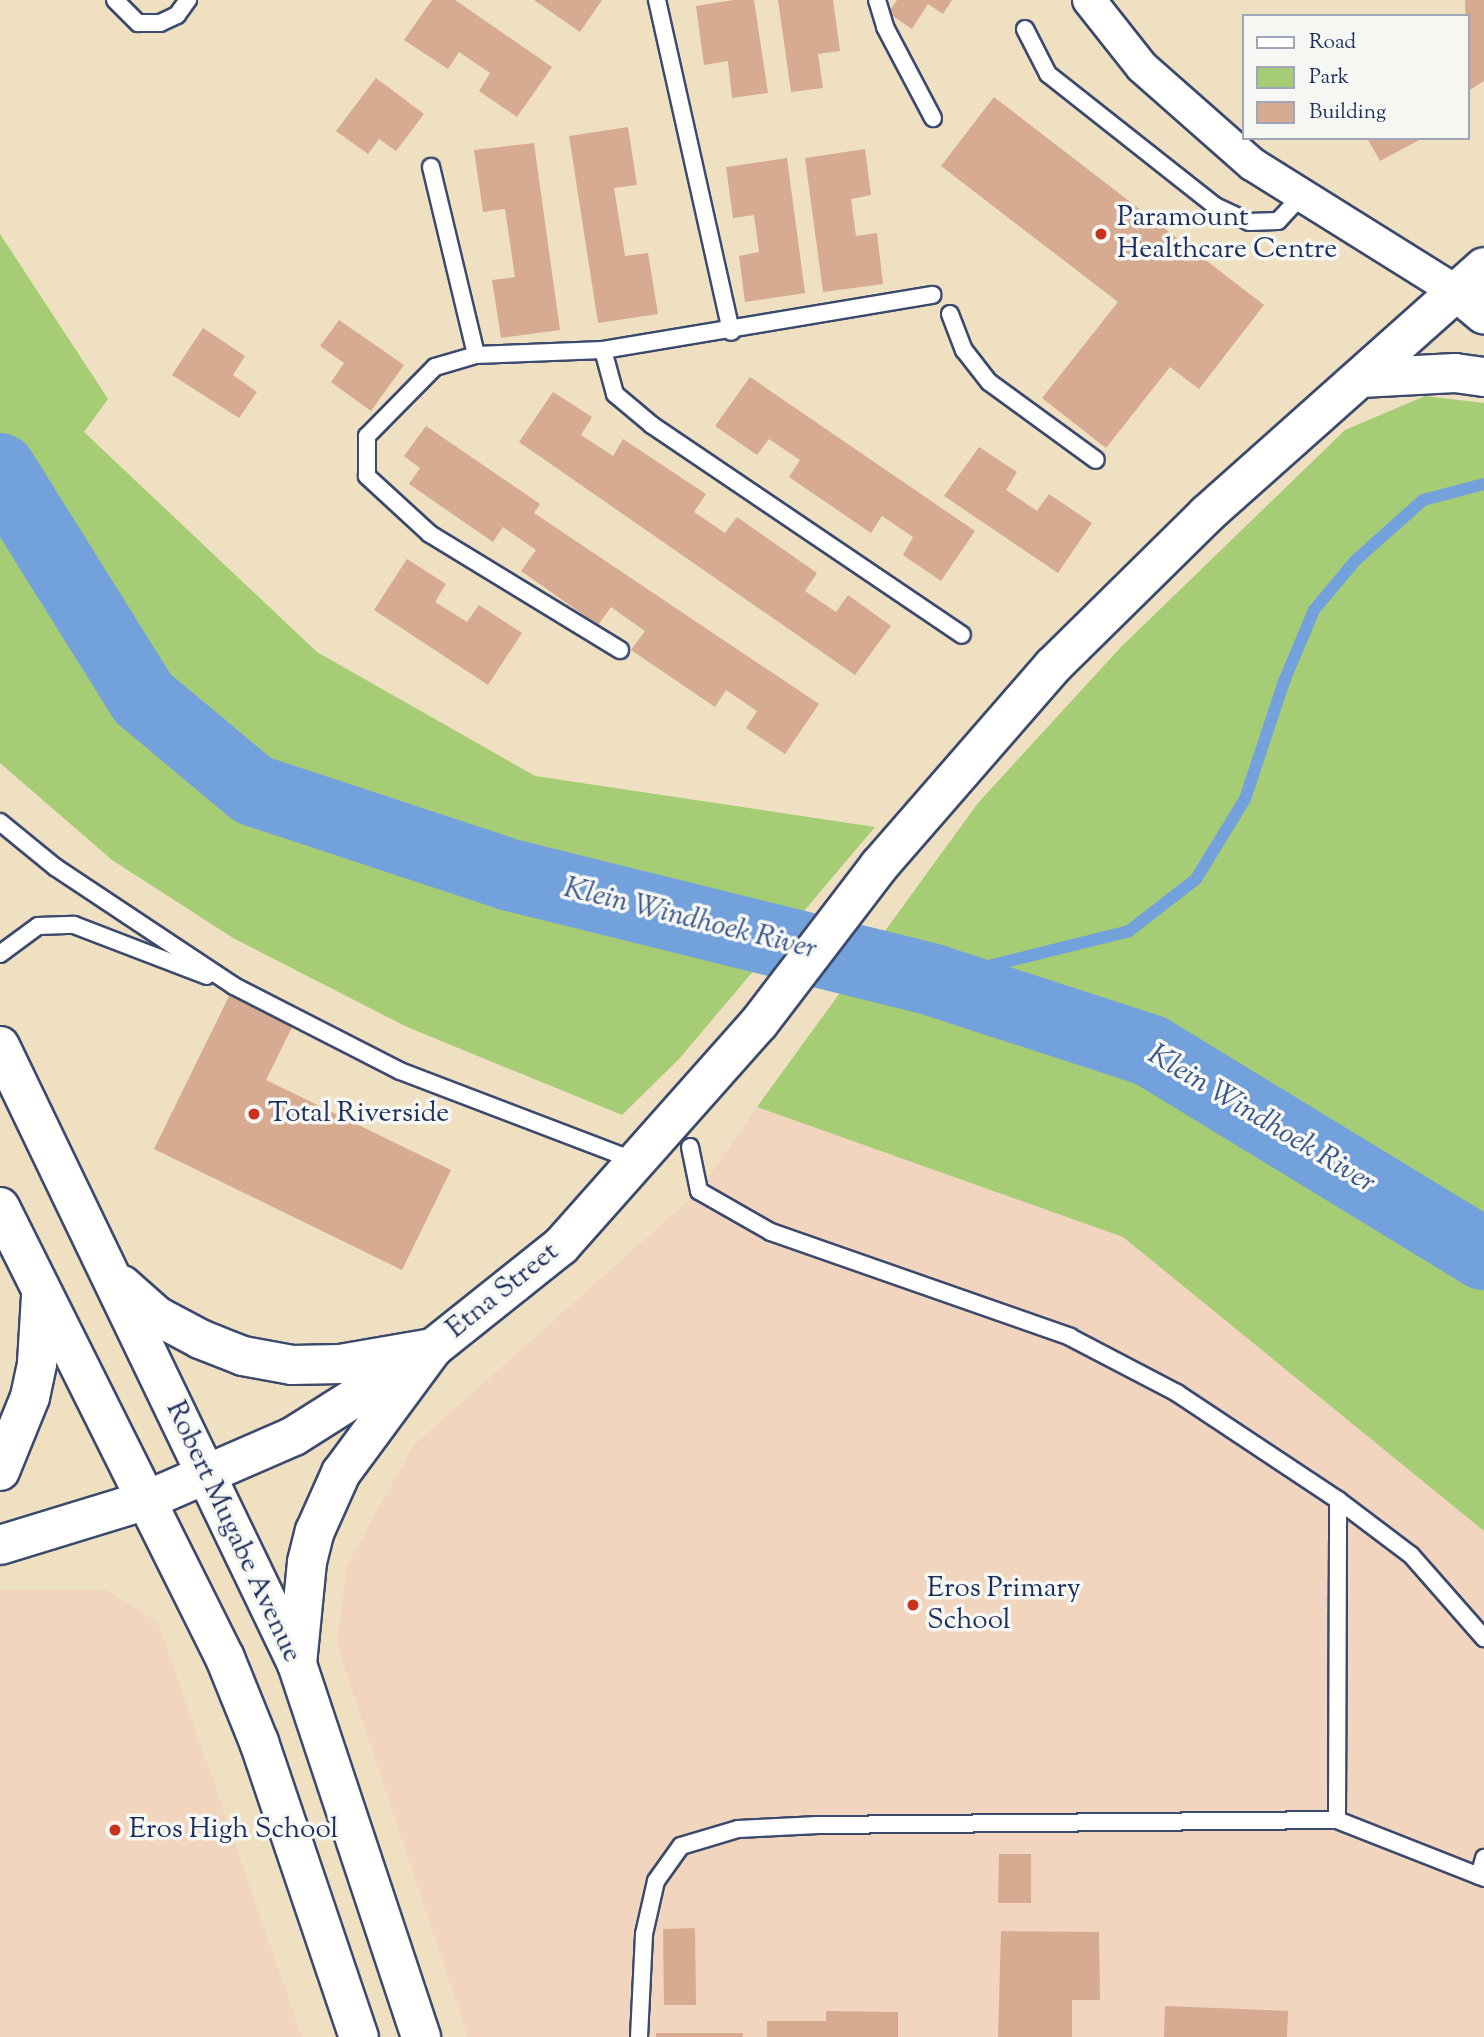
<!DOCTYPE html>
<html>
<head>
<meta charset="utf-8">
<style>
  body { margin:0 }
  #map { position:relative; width:1484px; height:2037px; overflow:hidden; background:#eee0c1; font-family:"Sorts Mill Goudy",serif }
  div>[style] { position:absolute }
  .built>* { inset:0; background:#f2d5be }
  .green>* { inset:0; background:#a7cc76 }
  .stream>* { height:12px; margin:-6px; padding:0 6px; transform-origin:6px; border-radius:6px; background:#72a1db }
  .river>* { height:72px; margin:-36px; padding:0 36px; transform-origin:36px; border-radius:36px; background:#72a1db }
  .building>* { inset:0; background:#d7ab91 }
  .roads { filter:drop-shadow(2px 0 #3b4a6d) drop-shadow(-2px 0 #3b4a6d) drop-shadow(0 2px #3b4a6d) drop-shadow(0 -2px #3b4a6d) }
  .lane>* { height:16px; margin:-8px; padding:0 8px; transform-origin:8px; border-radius:8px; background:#fff }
  .street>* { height:32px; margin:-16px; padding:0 16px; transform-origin:16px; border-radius:16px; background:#fff }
  .secondary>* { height:38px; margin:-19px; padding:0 19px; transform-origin:19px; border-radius:19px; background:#fff }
  .primary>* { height:38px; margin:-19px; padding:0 19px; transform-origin:19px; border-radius:19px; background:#fff }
  .dots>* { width:19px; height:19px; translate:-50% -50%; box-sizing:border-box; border:4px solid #f6f6f2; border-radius:50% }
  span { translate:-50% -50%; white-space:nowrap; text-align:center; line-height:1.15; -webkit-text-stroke:7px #f6f6f2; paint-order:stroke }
  .poi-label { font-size:28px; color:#1b2f5e }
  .left { translate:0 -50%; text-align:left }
  .street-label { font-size:28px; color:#1b2f5e }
  .water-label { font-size:30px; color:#39578a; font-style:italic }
  .legend { position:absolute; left:1242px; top:14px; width:228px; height:126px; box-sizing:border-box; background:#f6f6f2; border:2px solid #9ea6b7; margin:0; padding:9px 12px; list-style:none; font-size:21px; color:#1b2f5e }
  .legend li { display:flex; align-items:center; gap:14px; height:35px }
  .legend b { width:35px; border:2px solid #9ea6b7 }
</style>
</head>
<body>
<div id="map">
  <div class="built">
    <i style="clip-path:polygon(757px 1107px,1123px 1237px,1484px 1531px,1484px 2037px,468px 2037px,337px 1645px,347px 1565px,414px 1445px,699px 1191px)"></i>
    <i style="clip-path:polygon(0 1590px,106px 1590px,158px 1622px,302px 2037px,0 2037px)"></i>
  </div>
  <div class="green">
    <i style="clip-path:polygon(0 234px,108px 399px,84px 432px,317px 652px,535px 776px,875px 827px,679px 1059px,622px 1115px,407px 1027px,233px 938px,112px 860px,0 763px)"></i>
    <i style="clip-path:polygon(1425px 396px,1484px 403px,1484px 1531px,1123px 1237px,757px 1107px,978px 803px,1121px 647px,1345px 430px)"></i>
  </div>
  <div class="stream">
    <i style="left:933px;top:980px;width:202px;rotate:-14deg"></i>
    <i style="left:1129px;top:931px;width:85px;rotate:-37.8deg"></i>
    <i style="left:1196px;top:879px;width:94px;rotate:-58.5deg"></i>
    <i style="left:1245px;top:799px;width:126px;rotate:-71.6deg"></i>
    <i style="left:1285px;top:679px;width:75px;rotate:-67.2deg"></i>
    <i style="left:1314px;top:610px;width:65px;rotate:-50deg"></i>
    <i style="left:1356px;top:560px;width:90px;rotate:-41.8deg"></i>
    <i style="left:1423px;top:500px;width:63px;rotate:-14.7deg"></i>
  </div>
  <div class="river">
    <i style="left:0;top:469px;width:270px;rotate:58deg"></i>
    <i style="left:143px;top:698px;width:143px;rotate:39.9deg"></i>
    <i style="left:253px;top:790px;width:271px;rotate:18.3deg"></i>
    <i style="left:510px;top:875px;width:436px;rotate:13.9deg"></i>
    <i style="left:933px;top:980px;width:229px;rotate:18deg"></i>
    <i style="left:1151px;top:1051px;width:390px;rotate:31.4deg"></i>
  </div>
  <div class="building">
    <i style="clip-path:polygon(432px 0,455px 0,552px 67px,517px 117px,479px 91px,490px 73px,459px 52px,448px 69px,404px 40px)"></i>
    <i style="clip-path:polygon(534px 0,602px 0,580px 32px)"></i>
    <i style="clip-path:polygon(734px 0,754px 0,768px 93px,732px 98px,728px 61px,704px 65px,696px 6px)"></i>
    <i style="clip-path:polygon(778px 0,833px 0,840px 51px,818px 54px,823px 88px,791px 92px)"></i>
    <i style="clip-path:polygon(897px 0,952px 0,943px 14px,928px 4px,912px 29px,888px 13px)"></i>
    <i style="clip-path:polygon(1465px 0,1484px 0,1484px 81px,1468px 91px)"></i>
    <i style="clip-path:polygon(376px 78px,424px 114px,396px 151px,379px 139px,368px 154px,336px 131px)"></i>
    <i style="clip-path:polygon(994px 97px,1264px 305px,1199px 389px,1170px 367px,1106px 448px,1042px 398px,1118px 302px,941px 166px)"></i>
    <i style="clip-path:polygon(628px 127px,637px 185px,614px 188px,625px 256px,648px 253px,658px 314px,598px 323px,569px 136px)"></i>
    <i style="clip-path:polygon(1367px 138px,1423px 138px,1380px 161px)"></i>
    <i style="clip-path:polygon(534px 143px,560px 330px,501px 338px,492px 280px,515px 277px,505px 209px,483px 212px,474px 150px)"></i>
    <i style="clip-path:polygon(865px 149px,871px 195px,851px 199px,856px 236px,877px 233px,883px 284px,823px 292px,805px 158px)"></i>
    <i style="clip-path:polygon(787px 158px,805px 293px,745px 302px,739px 256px,759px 252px,754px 215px,733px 218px,726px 167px)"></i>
    <i style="clip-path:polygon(339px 320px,404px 365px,371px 411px,331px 382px,344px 363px,320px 346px)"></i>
    <i style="clip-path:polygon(203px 328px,245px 356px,233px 375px,257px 392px,239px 418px,172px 375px)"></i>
    <i style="clip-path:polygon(750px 377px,975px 531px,941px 581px,903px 555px,913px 537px,882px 516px,871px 533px,789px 477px,800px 460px,769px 439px,757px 455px,715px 426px)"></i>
    <i style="clip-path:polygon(553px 392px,592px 417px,581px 435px,613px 456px,623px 439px,706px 494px,694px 512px,725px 533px,737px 517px,817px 573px,805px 591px,836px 612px,848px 595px,891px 626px,855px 675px,519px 442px)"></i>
    <i style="clip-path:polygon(426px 426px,540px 504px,534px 513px,819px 704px,785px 754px,746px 728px,757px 711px,726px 690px,715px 707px,631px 650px,645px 631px,611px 607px,598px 625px,521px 571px,536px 550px,503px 527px,493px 542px,409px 484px,420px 468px,404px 456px)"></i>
    <i style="clip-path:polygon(979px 447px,1017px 472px,1006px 490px,1037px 511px,1049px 494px,1092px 523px,1058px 573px,944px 496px)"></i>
    <i style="clip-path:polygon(407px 559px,446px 584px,435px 602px,467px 622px,479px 605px,522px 633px,488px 685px,374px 610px)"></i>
    <i style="clip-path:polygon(234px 986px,297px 1017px,266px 1080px,451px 1170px,402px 1270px,154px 1149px)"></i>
    <i style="clip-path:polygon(999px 1854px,1031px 1854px,1031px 1903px,998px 1903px)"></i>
    <i style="clip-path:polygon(695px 1928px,696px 2005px,664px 2005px,663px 1929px)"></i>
    <i style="clip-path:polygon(1001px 1931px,1099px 1932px,1100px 2000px,1072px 2000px,1072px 2037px,998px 2037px)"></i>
    <i style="clip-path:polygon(1165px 2006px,1288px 2011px,1287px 2037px,1164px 2037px)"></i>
    <i style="clip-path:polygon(826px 2011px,898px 2012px,898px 2037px,767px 2037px,767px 2021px,826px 2021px)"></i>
    <i style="clip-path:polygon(656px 2033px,743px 2033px,743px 2037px,656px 2037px)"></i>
  </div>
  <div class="roads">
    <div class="lane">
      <i style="left:115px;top:0;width:33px;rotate:45deg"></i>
      <i style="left:138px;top:23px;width:22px"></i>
      <i style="left:160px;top:23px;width:19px;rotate:-25deg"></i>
      <i style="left:177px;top:15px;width:19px;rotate:-54deg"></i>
      <i style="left:657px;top:0;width:340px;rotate:77.4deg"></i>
      <i style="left:877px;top:0;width:28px;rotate:73deg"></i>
      <i style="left:885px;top:27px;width:103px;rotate:62.2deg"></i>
      <i style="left:1025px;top:29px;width:51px;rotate:62.9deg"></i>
      <i style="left:1048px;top:74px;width:213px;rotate:38.3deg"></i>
      <i style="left:1215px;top:206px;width:38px;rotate:25deg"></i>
      <i style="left:1249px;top:222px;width:29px;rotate:-2deg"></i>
      <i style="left:1278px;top:221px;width:35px;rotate:-47deg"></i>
      <i style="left:431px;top:167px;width:193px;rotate:76.5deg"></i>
      <i style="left:950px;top:314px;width:39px;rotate:69deg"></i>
      <i style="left:964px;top:350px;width:41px;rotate:52deg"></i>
      <i style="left:989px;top:382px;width:132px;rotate:36.1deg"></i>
      <i style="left:603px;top:350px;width:46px;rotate:74.7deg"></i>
      <i style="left:615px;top:394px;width:48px;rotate:40deg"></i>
      <i style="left:652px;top:425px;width:374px;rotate:34.1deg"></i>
      <i style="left:620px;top:650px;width:223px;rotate:-148.6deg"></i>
      <i style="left:430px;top:534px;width:86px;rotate:-137.4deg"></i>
      <i style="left:367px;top:476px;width:40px;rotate:-90deg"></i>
      <i style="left:367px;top:436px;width:97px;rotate:-45.4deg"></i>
      <i style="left:435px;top:367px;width:43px;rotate:-16.3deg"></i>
      <i style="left:476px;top:355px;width:127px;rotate:-2.3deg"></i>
      <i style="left:603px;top:350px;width:334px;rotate:-9.5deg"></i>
      <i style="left:0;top:822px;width:71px;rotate:39.3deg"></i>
      <i style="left:55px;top:867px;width:215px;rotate:33.6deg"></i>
      <i style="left:234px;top:986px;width:186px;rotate:27.1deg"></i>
      <i style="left:400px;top:1071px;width:253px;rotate:20.9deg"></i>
      <i style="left:0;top:954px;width:47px;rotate:-36.4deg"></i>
      <i style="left:38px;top:926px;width:36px;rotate:-2deg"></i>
      <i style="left:74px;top:925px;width:142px;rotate:21deg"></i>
      <i style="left:690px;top:1147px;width:45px;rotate:78.4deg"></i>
      <i style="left:699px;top:1191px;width:83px;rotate:29.7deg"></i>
      <i style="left:771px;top:1232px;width:317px;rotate:19.3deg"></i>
      <i style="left:1070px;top:1337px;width:121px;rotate:27.6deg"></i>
      <i style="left:1177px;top:1393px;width:193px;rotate:33.6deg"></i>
      <i style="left:1338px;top:1500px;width:91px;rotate:37deg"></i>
      <i style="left:1411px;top:1555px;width:111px;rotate:48.7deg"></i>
      <i style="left:1337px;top:1820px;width:158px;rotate:21.5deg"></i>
      <i style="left:1479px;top:1876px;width:19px;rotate:-74deg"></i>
      <i style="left:639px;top:2037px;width:103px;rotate:-87.2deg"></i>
      <i style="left:644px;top:1934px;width:54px;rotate:-77.2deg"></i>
      <i style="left:656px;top:1881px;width:43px;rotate:-54.5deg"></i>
      <i style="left:681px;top:1846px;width:59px;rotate:-16.6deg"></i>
      <i style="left:738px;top:1829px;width:80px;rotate:-2.9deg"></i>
      <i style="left:818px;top:1825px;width:519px;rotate:-0.55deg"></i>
      <i style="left:1337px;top:1820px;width:320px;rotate:-89.8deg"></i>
    </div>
    <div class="street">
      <i style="left:1089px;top:0;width:85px;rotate:51.7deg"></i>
      <i style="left:1142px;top:67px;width:147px;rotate:41.4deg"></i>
      <i style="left:1252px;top:164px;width:242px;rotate:32deg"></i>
    </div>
    <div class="secondary">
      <i style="left:1457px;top:292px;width:35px;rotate:40deg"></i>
      <i style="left:1361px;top:378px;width:94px;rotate:-3deg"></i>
      <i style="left:1455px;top:373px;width:29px;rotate:8deg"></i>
      <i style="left:0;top:1545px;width:154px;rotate:-17deg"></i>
      <i style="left:147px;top:1500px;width:160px;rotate:-23.5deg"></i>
      <i style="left:294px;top:1436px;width:165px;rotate:-32.3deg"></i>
      <i style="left:433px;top:1348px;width:164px;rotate:-38.6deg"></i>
      <i style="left:561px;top:1246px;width:298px;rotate:-48.4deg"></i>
      <i style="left:759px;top:1023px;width:198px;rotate:-52.6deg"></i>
      <i style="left:879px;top:866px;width:265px;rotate:-49deg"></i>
      <i style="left:1053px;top:666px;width:216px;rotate:-44.6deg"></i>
      <i style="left:1207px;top:514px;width:371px;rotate:-41.7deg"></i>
    </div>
    <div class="primary">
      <i style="left:0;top:1046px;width:686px;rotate:64.33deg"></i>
      <i style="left:297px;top:1664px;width:393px;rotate:71.6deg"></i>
      <i style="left:0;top:1207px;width:504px;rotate:63.49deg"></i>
      <i style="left:225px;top:1658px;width:91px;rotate:68deg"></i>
      <i style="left:259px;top:1742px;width:311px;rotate:71.3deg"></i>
      <i style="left:122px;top:1285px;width:47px;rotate:41.5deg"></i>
      <i style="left:157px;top:1316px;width:49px;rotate:28.1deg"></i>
      <i style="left:200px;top:1339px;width:46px;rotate:21.6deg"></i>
      <i style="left:243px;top:1356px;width:50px;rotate:10.4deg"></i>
      <i style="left:292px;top:1365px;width:48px;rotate:-1.2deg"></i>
      <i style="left:340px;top:1364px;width:94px;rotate:-9.8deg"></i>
      <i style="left:0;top:1471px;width:80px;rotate:-67.9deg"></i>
      <i style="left:30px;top:1397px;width:35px;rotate:-78deg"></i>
      <i style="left:37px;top:1363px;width:68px;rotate:-86.6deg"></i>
      <i style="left:297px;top:1664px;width:102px;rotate:-84.4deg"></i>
      <i style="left:307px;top:1562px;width:32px;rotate:-76deg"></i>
      <i style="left:315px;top:1531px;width:64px;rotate:-65.9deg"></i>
      <i style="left:341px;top:1473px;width:155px;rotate:-53.6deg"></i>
    </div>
  </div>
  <div class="dots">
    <i style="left:1101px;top:234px;background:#c8321e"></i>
    <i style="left:254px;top:1114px;background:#c8321e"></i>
    <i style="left:913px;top:1605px;background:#c8321e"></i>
    <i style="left:115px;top:1830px;background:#c8321e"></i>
  </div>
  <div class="poi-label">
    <span class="left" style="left:1117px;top:234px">Paramount<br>Healthcare Centre</span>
    <span class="left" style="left:268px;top:1114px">Total Riverside</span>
    <span class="left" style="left:927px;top:1605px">Eros Primary<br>School</span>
    <span class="left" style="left:129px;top:1830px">Eros High School</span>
  </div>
  <div class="street-label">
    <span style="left:503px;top:1291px;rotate:-39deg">Etna Street</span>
    <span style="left:233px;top:1532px;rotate:65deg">Robert Mugabe Avenue</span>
  </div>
  <div class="water-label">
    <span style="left:690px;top:920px;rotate:14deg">Klein Windhoek River</span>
    <span style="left:1261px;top:1120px;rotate:31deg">Klein Windhoek River</span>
  </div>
  <ul class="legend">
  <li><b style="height:9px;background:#fff"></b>Road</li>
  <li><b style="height:19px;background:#a7cc76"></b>Park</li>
  <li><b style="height:19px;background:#d7ab91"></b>Building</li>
  </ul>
</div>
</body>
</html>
